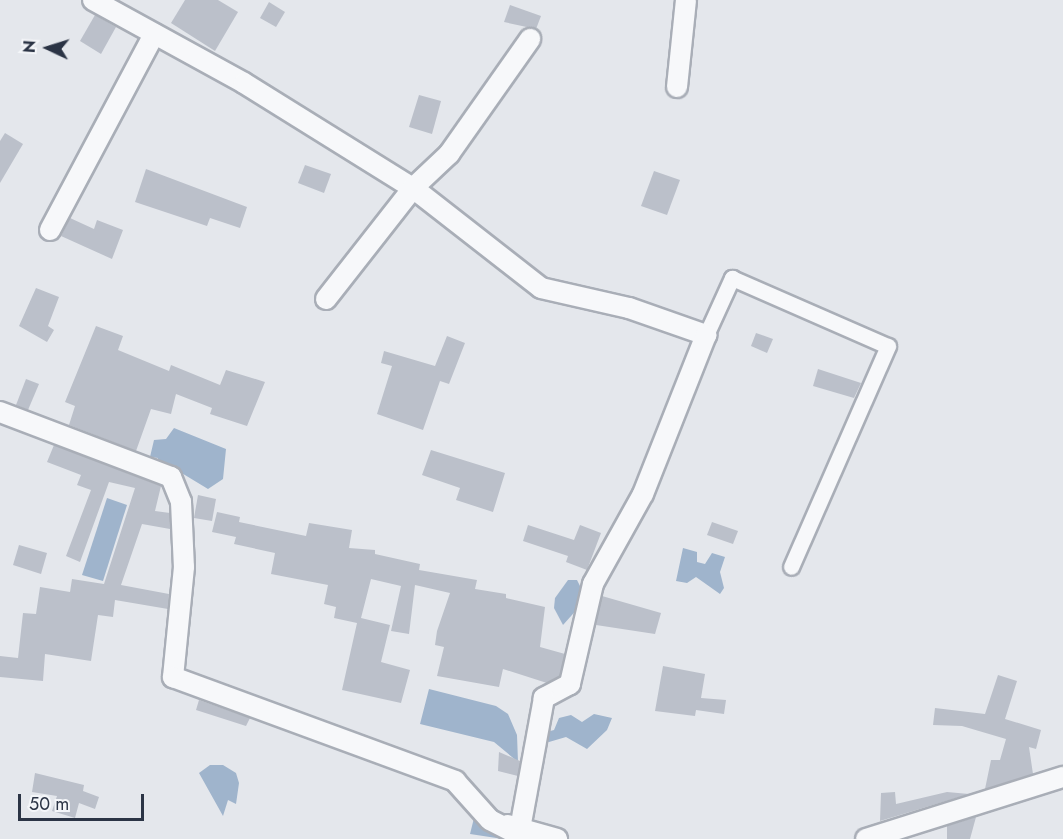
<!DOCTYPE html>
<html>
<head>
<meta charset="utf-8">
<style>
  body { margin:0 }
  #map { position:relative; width:1063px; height:839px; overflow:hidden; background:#e4e7ec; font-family:Jost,sans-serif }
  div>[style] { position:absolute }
  .water>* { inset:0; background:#9fb4cc }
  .building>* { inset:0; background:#bbc0ca }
  .roads { filter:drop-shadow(2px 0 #a9aeb7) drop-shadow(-2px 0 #a9aeb7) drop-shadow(0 2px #a9aeb7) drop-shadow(0 -2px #a9aeb7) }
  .pedestrian>* { height:15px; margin:-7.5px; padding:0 7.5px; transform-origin:7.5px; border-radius:7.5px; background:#f7f8fa }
  .minor>* { height:20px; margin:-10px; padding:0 10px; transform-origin:10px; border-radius:10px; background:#f7f8fa }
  span { translate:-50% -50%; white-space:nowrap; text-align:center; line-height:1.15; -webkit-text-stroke:6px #f4f6f9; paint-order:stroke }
  .north { position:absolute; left:18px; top:18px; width:60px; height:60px; -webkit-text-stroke:4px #f4f6f9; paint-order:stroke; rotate:274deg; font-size:16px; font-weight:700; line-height:24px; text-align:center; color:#2b3445 }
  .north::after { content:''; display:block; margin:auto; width:21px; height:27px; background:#2b3445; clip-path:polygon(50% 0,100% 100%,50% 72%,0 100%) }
  .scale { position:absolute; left:18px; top:794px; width:126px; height:27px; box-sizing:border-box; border:3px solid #2b3445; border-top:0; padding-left:8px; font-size:18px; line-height:21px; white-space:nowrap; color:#2b3445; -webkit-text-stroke:4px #f4f6f9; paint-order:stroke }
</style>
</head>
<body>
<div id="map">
  <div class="water">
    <i style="clip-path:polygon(174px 428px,226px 449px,223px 479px,208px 489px,175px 469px,157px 466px,158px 458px,150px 457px,154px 440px,166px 439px)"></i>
    <i style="clip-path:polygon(107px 498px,127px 505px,103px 581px,82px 575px)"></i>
    <i style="clip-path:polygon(683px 548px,697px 552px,697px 562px,705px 564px,712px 553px,725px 557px,720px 572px,724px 588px,720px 594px,696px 577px,687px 583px,676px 581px)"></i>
    <i style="clip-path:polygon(568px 580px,577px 580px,583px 592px,580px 606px,563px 625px,554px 608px,555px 598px)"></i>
    <i style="clip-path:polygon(429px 689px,496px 706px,508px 714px,517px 735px,518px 762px,494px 742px,420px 724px)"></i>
    <i style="clip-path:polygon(594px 714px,612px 718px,607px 730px,587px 749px,566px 737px,549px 742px,541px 739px,543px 733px,554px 730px,559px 718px,571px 715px,582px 722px)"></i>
    <i style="clip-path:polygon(210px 765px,223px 765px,236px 773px,239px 783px,236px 804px,228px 800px,223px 816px,199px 773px)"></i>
    <i style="clip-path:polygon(474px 818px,503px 839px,470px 834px)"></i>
  </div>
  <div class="building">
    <i style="clip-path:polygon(185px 0,218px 0,238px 12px,215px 51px,171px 23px)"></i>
    <i style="clip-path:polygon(269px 2px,285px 12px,276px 27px,260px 18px)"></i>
    <i style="clip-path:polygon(510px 5px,541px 16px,536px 29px,504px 22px)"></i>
    <i style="clip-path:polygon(95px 15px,116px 27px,101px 54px,80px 41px)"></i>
    <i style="clip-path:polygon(419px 95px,441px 101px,432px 134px,409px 127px)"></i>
    <i style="clip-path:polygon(5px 133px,23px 144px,0 183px,0 141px)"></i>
    <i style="clip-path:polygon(305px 165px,331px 174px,324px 193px,298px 183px)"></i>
    <i style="clip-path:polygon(146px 169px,247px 207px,240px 228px,210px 218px,207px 226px,135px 202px)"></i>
    <i style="clip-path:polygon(654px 171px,680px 180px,667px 215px,641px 206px)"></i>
    <i style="clip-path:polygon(70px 218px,94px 229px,97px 220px,123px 230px,112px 259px,61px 236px)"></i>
    <i style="clip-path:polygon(36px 288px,59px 297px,48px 326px,54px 330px,47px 342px,19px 326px)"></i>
    <i style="clip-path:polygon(96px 326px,123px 336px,118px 350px,169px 371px,171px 365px,220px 385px,226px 370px,265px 382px,247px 426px,210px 414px,212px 408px,176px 394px,171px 414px,151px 409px,136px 451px,69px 425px,75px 406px,65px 402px)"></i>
    <i style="clip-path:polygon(756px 333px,773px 339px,767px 353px,751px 346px)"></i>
    <i style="clip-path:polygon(447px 336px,465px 343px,449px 384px,440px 381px,423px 430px,377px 414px,392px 366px,381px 363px,384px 351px,435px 366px)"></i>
    <i style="clip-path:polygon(818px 369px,861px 383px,854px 398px,813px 386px)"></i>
    <i style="clip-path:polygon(26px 379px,39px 384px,28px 410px,16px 405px)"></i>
    <i style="clip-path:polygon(54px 445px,161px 486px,155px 511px,170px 513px,170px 529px,142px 524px,121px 585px,169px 594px,168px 609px,115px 600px,113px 617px,98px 615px,91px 661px,45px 654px,43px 681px,0 677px,0 656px,18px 658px,23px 613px,36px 614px,40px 587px,70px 592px,72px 579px,104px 584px,135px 488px,109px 482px,80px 562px,66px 556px,91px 490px,77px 485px,81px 475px,47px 462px)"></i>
    <i style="clip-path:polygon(431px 450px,505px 473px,493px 512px,456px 500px,460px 488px,422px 475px)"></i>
    <i style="clip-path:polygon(198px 495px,216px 499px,212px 521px,194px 518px)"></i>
    <i style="clip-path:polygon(217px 512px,240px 517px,239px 522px,306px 536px,309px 523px,352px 530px,349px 548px,375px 550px,375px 554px,420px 564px,419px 570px,477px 580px,475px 589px,506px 594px,506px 598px,545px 607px,540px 647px,565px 654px,560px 676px,547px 683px,503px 669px,499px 687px,437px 676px,444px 647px,435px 645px,437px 631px,450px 593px,415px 585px,409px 634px,391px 631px,401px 586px,371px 579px,361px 618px,390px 625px,381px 662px,410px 670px,401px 703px,342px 690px,357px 623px,334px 618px,336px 607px,324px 604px,328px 585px,271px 574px,275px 553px,234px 544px,236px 537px,212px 532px)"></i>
    <i style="clip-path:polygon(712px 522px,738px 531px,733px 544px,707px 535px)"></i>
    <i style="clip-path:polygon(528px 525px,574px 540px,580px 525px,601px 533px,587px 570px,566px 562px,568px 556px,523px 541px)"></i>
    <i style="clip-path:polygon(19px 545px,47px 553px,41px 574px,13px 565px)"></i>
    <i style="clip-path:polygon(602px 596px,661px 613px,655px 634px,596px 625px)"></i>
    <i style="clip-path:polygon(663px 666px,705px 674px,701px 698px,726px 700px,724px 714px,696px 710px,695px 716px,655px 711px)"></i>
    <i style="clip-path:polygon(998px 675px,1017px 681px,1005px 719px,1041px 730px,1036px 749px,1029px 747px,1033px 774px,985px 789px,991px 760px,1000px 760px,1006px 739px,962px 726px,933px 725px,935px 708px,985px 714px)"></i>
    <i style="clip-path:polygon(199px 700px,250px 718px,246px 726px,196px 710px)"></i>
    <i style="clip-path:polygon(499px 752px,520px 761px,518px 776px,498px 771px)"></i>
    <i style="clip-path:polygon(35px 773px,84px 785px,83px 791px,99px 797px,95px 809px,79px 803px,75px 818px,52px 811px,57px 796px,32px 792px)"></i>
    <i style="clip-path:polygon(895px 792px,896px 804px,947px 792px,969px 794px,880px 821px,881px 793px)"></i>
    <i style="clip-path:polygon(976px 817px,970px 839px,947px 839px,947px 826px)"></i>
  </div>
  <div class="roads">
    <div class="pedestrian">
      <i style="left:706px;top:335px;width:63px;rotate:-65.5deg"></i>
      <i style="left:732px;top:278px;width:170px;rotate:23.6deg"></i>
      <i style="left:888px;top:346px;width:241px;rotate:113.7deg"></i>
    </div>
    <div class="minor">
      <i style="left:93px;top:0;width:172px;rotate:28.8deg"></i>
      <i style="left:244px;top:83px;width:199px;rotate:31.9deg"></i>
      <i style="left:413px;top:188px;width:162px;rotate:38deg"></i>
      <i style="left:541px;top:288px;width:90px;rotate:12.8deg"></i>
      <i style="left:629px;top:308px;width:82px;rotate:19.3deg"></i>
      <i style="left:706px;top:335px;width:171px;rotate:111.6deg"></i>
      <i style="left:643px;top:494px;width:103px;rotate:119.1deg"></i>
      <i style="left:593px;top:584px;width:103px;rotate:103deg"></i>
      <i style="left:570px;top:684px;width:30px;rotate:152deg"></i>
      <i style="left:544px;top:698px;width:143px;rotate:100.4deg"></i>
      <i style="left:677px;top:87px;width:87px;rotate:-84.1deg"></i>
      <i style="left:50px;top:230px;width:222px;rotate:-62deg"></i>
      <i style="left:326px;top:299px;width:141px;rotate:-51.9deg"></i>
      <i style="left:413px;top:188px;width:50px;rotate:-43.4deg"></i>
      <i style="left:449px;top:154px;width:141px;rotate:-54.8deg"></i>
      <i style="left:0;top:412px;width:183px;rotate:20.8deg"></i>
      <i style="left:171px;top:477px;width:27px;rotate:68deg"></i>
      <i style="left:181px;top:502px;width:65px;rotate:87.4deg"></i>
      <i style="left:184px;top:567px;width:111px;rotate:95.7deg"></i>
      <i style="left:173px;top:677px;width:301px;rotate:20.2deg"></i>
      <i style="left:455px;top:781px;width:52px;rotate:48.1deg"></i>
      <i style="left:490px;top:820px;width:33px;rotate:27deg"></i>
      <i style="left:508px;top:825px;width:51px;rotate:15.9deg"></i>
      <i style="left:866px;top:839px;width:207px;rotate:-17.5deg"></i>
    </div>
  </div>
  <div class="north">N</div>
  <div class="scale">50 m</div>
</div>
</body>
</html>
